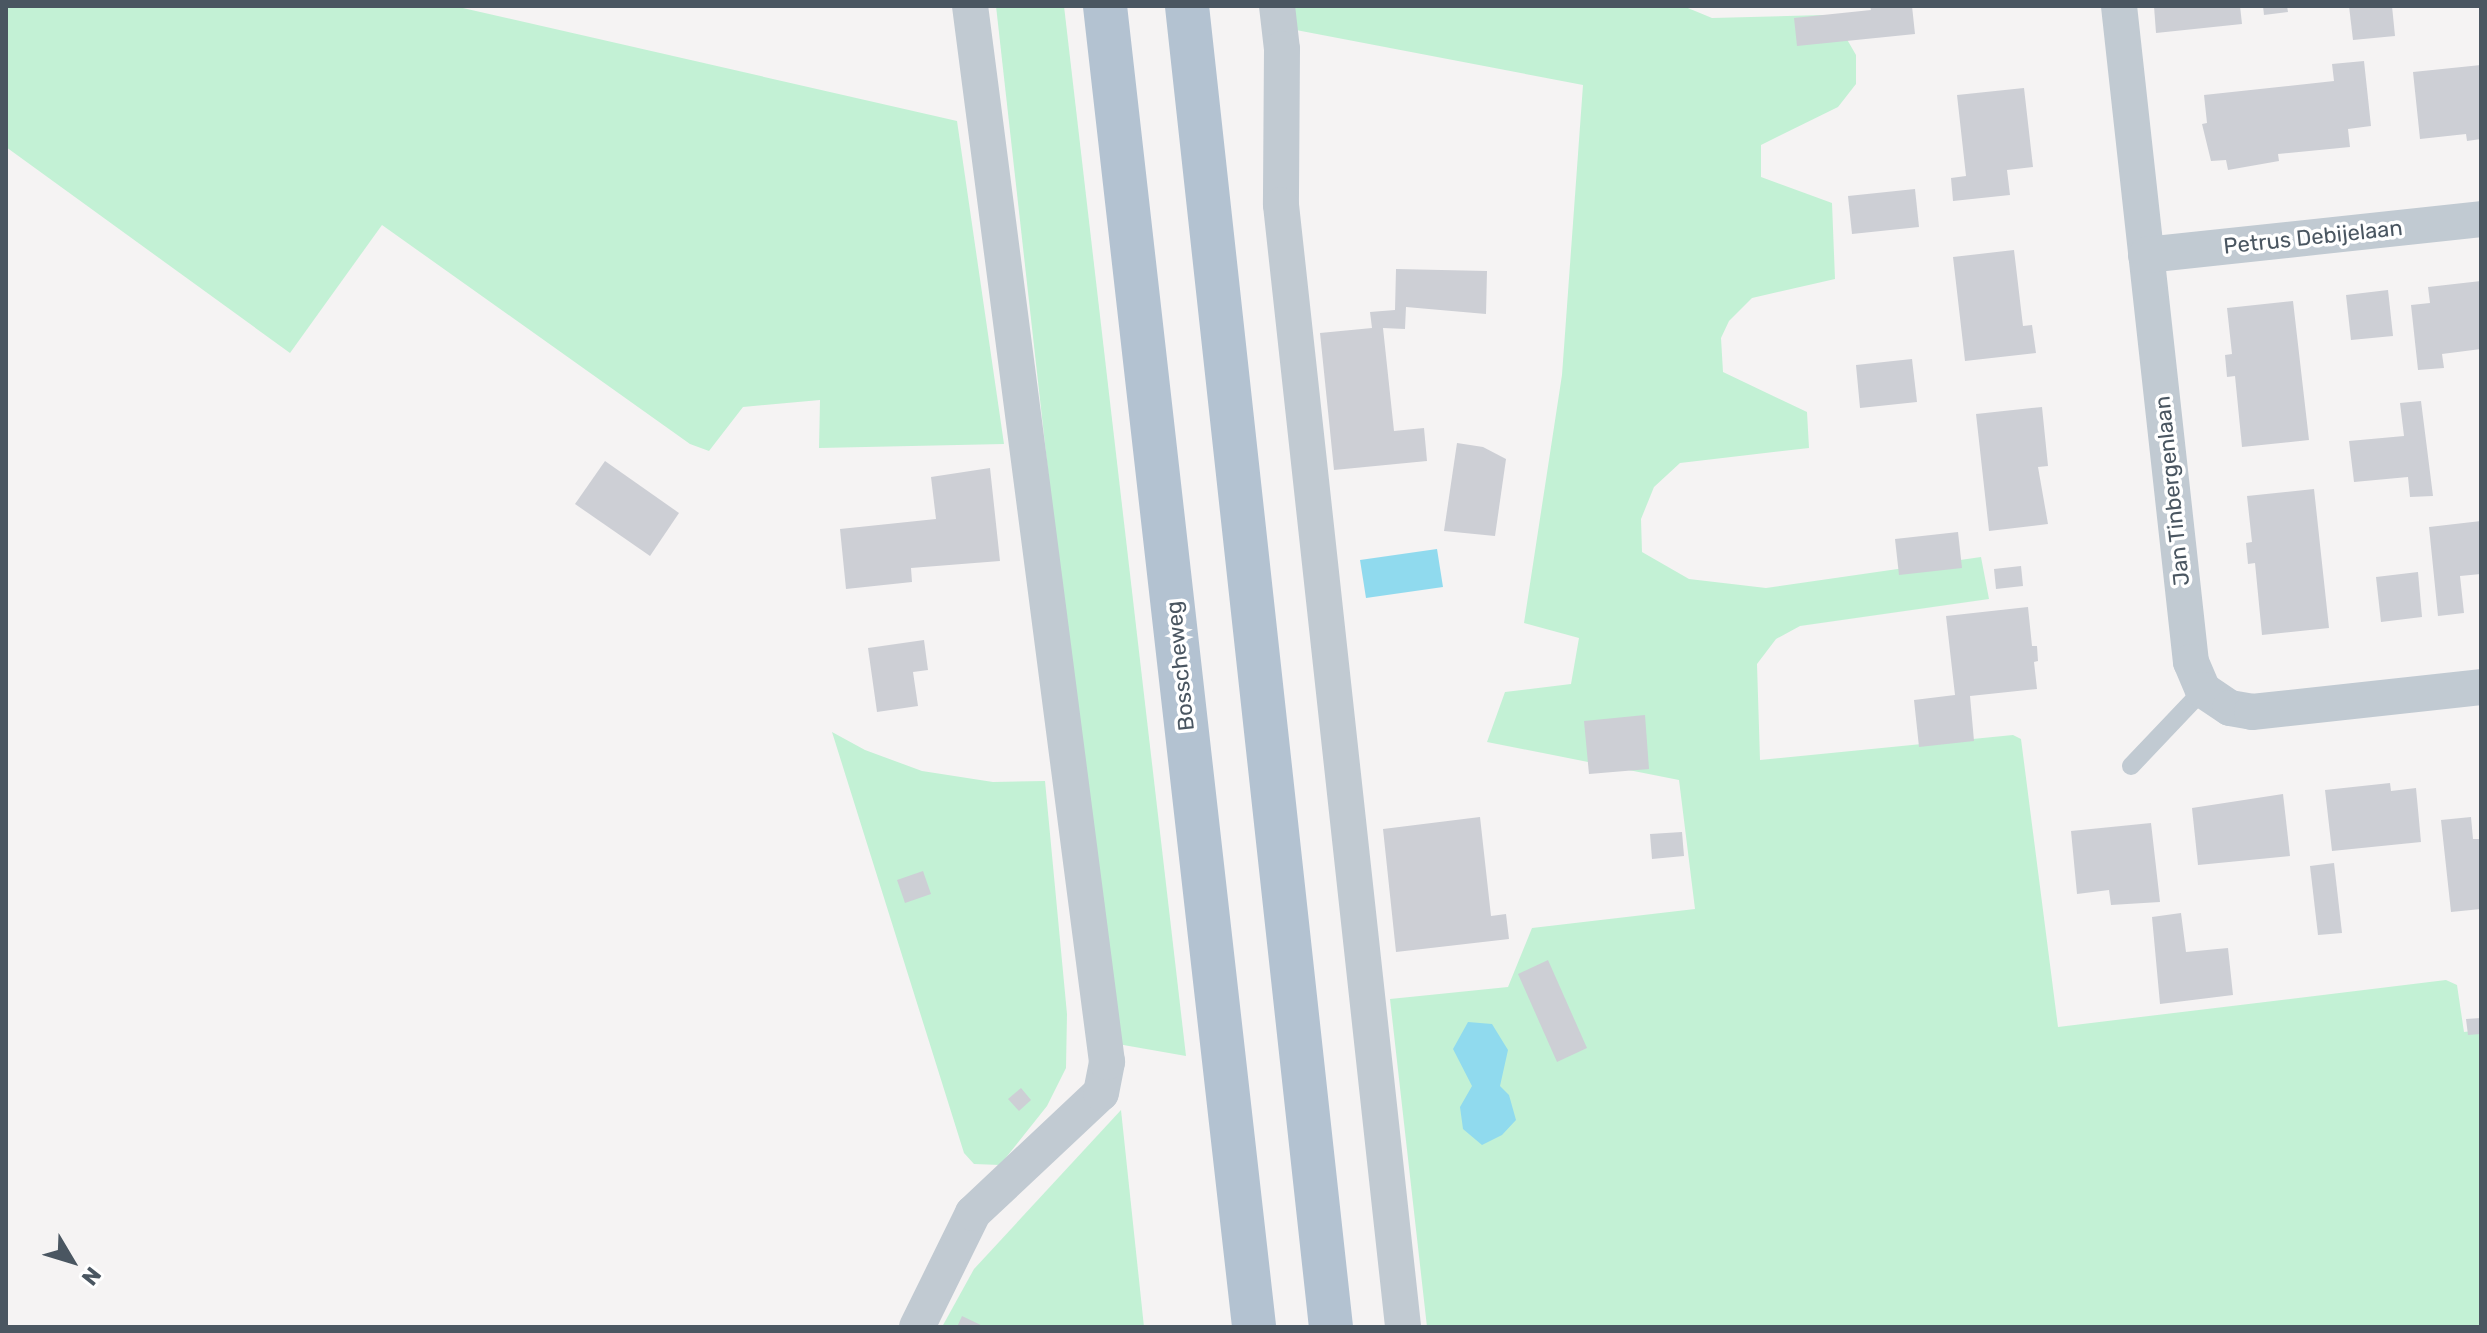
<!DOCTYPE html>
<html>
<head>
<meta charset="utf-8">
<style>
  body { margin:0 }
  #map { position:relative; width:2487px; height:1333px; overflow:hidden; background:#f5f3f3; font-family:Rubik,sans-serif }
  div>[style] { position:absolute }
  .green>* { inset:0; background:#c3f1d5 }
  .water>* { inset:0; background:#90daee }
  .building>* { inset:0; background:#cdcfd5 }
  .service>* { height:18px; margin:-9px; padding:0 9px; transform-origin:9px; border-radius:9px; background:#c1cad2 }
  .minor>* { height:36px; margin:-18px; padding:0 18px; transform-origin:18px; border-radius:18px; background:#c1cad2 }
  .primary>* { height:44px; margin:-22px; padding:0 22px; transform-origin:22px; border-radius:22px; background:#b3c2d1 }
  span { translate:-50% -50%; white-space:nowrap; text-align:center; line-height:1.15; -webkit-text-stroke:7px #fff; paint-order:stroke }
  .street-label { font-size:22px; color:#4a5661 }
  .frame { position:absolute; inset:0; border:8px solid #4a5661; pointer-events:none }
  .north { position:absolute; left:32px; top:1221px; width:80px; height:80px; -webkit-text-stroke:6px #fff; paint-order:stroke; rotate:128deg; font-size:22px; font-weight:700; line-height:32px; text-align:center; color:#4a5661 }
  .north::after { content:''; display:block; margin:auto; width:28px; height:36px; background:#4a5661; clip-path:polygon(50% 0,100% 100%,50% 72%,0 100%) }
</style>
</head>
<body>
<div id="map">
  <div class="green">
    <i style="clip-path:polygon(6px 6px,454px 6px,957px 121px,1004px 444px,819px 448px,820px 400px,743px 407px,709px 451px,690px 444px,382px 225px,290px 353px,6px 147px)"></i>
    <i style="clip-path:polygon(996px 6px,1064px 6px,1186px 1056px,1112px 1043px)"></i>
    <i style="clip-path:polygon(1293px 6px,1683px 6px,1712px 18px,1823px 15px,1841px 29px,1856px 55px,1856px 84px,1838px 107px,1761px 145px,1761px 177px,1832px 203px,1835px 279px,1752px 298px,1729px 321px,1721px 338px,1723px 372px,1807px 412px,1809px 448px,1680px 463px,1654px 487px,1641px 519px,1642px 552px,1689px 579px,1766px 588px,1981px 557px,1989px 599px,1800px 626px,1776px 639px,1757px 664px,1760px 760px,2013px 735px,2021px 739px,2058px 1027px,2446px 980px,2457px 985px,2464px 1032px,2481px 1030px,2481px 1327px,1427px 1327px,1390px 999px,1508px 987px,1532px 928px,1695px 909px,1679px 780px,1487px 742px,1505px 692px,1571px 684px,1579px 638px,1524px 623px,1562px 375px,1583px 85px,1296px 30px)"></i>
    <i style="clip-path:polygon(832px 732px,865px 750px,922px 771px,993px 782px,1045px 781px,1067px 1014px,1066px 1068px,1047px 1106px,1000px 1165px,974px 1164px,964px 1153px)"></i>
    <i style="clip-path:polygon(1121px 1110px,1144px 1327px,942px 1327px,974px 1269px)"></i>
  </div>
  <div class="water">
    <i style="clip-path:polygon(1437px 549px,1443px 587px,1366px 598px,1360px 560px)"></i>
    <i style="clip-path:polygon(1468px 1022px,1492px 1024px,1508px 1050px,1500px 1086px,1509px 1095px,1516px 1120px,1502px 1135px,1482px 1145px,1463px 1129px,1460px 1107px,1472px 1086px,1453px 1049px)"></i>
  </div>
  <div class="building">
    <i style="clip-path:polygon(1870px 6px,1912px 6px,1915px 34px,1797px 46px,1794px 18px,1871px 10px)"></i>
    <i style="clip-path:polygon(2154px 6px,2240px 6px,2242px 24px,2156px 33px)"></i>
    <i style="clip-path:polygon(2263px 6px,2287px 6px,2288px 12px,2264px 15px)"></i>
    <i style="clip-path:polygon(2349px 6px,2392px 6px,2395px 36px,2353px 40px)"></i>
    <i style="clip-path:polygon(2364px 61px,2371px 126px,2348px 129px,2350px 147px,2278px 154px,2279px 161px,2228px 170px,2226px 160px,2211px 161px,2202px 124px,2207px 123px,2204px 95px,2334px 81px,2332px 64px)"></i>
    <i style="clip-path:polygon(2481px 65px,2481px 139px,2467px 141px,2466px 134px,2420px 139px,2413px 72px)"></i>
    <i style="clip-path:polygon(2024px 88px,2033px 167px,2007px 170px,2010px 195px,1953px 201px,1951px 178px,1966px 176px,1957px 95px)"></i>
    <i style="clip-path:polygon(1915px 189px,1919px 227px,1852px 234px,1848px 196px)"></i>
    <i style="clip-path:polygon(2014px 250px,2023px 326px,2032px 325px,2036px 353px,1965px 361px,1953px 257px)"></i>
    <i style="clip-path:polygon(1396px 269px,1487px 271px,1486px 314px,1406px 307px,1405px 329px,1383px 328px,1394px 431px,1424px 428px,1427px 461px,1334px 470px,1320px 333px,1372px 328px,1370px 312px,1395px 310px)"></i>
    <i style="clip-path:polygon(2481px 281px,2481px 349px,2442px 354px,2444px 368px,2418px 370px,2411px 305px,2430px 303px,2428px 287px)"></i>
    <i style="clip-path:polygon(2388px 290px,2393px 336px,2351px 340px,2346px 295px)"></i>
    <i style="clip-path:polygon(2293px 301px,2309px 440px,2242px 447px,2235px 376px,2227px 377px,2225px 355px,2232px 354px,2227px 308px)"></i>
    <i style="clip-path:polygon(1912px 359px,1917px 402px,1860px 408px,1856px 365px)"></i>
    <i style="clip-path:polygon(2421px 401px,2433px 496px,2410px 497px,2408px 477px,2354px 482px,2349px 441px,2404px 436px,2400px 403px)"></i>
    <i style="clip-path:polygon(2042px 407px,2048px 466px,2038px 467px,2048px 524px,1989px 531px,1976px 414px)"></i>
    <i style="clip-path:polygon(1457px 443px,1483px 447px,1506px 459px,1495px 536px,1444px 531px)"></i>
    <i style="clip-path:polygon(605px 461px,679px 513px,650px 556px,575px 504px)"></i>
    <i style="clip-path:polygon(990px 468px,1000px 561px,911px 568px,912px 582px,846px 589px,840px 529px,936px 519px,931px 477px)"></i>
    <i style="clip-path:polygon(2314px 489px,2329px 628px,2262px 635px,2255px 563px,2248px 564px,2246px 543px,2252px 542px,2247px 496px)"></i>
    <i style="clip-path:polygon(2481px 521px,2481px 574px,2460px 576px,2464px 613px,2438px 616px,2429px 527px)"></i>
    <i style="clip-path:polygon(1958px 532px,1962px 568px,1899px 575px,1895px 539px)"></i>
    <i style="clip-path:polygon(2021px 566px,2023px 586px,1996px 589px,1994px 569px)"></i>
    <i style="clip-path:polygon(2418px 572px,2422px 617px,2381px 622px,2376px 577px)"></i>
    <i style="clip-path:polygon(2028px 607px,2032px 646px,2037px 646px,2038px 661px,2034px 662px,2037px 689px,1970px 696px,1974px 741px,1919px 747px,1914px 700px,1955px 695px,1946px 616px)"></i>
    <i style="clip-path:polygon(924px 640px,928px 670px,913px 672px,918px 706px,877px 712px,868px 648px)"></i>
    <i style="clip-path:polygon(1645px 715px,1649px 769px,1589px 774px,1584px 721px)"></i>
    <i style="clip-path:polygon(2390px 783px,2391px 791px,2416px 788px,2421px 842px,2332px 851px,2325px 790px)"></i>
    <i style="clip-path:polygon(2283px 794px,2290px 856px,2198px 865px,2192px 808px)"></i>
    <i style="clip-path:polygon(1480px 817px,1491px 916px,1506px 914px,1509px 939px,1396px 952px,1383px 829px)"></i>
    <i style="clip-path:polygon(2471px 817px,2473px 839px,2481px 839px,2481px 909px,2451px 912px,2441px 820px)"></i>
    <i style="clip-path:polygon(2151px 823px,2160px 902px,2111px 905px,2109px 890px,2077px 894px,2071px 831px)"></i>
    <i style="clip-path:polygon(1682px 832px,1684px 856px,1652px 859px,1650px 834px)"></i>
    <i style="clip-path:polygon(2334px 863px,2342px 933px,2318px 935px,2310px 866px)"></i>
    <i style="clip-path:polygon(923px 871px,931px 894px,905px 903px,897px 880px)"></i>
    <i style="clip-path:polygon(2181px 913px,2186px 952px,2228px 948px,2233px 995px,2160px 1004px,2152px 917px)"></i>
    <i style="clip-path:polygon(1548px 960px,1587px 1048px,1557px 1062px,1518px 974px)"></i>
    <i style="clip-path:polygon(2481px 1018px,2481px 1034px,2468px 1035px,2466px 1019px)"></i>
    <i style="clip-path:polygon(1021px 1088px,1031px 1100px,1019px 1111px,1008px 1099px)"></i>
    <i style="clip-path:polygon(962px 1316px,985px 1327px,957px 1327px)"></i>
  </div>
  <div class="service">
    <i style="left:2131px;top:766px;width:105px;rotate:-46.5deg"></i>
  </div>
  <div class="minor">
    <i style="left:1277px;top:6px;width:43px;rotate:83.4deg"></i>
    <i style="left:1282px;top:49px;width:156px;rotate:90.4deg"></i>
    <i style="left:1281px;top:205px;width:1129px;rotate:83.79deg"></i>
    <i style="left:2119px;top:6px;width:660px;rotate:83.74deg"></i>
    <i style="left:2191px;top:662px;width:30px;rotate:67deg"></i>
    <i style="left:2203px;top:690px;width:32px;rotate:34deg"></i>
    <i style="left:2230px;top:708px;width:22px;rotate:10deg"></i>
    <i style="left:2252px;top:712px;width:230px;rotate:-6.2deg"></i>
    <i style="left:2146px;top:255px;width:337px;rotate:-6.1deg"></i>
    <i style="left:917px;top:1327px;width:127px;rotate:-63.8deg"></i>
    <i style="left:973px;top:1213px;width:175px;rotate:-43.2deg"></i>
    <i style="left:1101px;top:1093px;width:32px;rotate:-79deg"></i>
    <i style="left:1107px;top:1062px;width:1065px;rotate:-97.39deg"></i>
  </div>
  <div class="primary">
    <i style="left:1105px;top:6px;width:1329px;rotate:83.56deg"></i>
    <i style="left:1187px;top:6px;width:1329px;rotate:83.78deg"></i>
  </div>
  <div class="street-label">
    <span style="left:2313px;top:237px;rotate:-6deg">Petrus Debijelaan</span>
    <span style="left:2172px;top:491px;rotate:-96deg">Jan Tinbergenlaan</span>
    <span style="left:1180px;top:666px;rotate:-96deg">Bosscheweg</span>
  </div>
  <div class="frame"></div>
  <div class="north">N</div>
</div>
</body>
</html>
